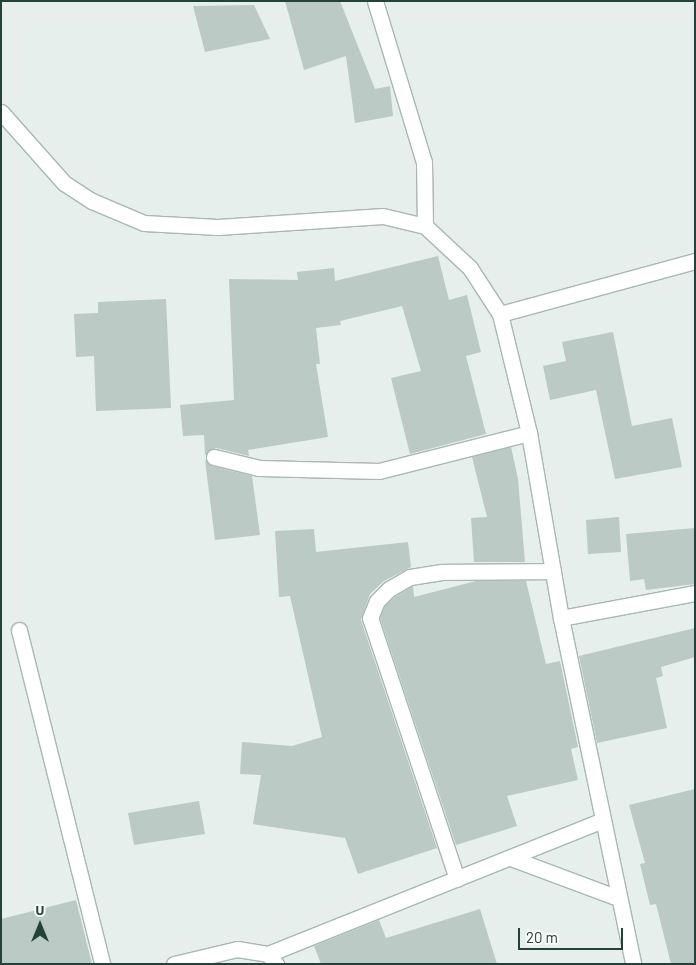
<!DOCTYPE html>
<html>
<head>
<meta charset="utf-8">
<style>
  body { margin:0 }
  #map { position:relative; width:696px; height:965px; overflow:hidden; background:#e6efeb; font-family:Barlow,sans-serif }
  div>[style] { position:absolute }
  .building>* { inset:0; background:#bbcac4 }
  .roads { filter:drop-shadow(1px 0 #a8b8b2) drop-shadow(-1px 0 #a8b8b2) drop-shadow(0 1px #a8b8b2) drop-shadow(0 -1px #a8b8b2) }
  .minor>* { height:15px; margin:-7.5px; padding:0 7.5px; transform-origin:7.5px; border-radius:7.5px; background:#fff }
  span { translate:-50% -50%; white-space:nowrap; text-align:center; line-height:1.15; -webkit-text-stroke:5px #f7fbf9; paint-order:stroke }
  .frame { position:absolute; inset:0; border:2px solid #24423a; pointer-events:none }
  .north { position:absolute; left:15px; top:900px; width:50px; height:50px; -webkit-text-stroke:4px #f7fbf9; paint-order:stroke; rotate:0deg; font-size:14px; font-weight:700; line-height:20px; text-align:center; color:#24423a }
  .north::after { content:''; display:block; margin:auto; width:18px; height:22px; background:#24423a; clip-path:polygon(50% 0,100% 100%,50% 72%,0 100%) }
  .scale { position:absolute; left:518px; top:928px; width:105px; height:22px; box-sizing:border-box; border:2px solid #24423a; border-top:0; padding-left:6px; font-size:15px; line-height:18px; white-space:nowrap; color:#24423a; -webkit-text-stroke:4px #f7fbf9; paint-order:stroke }
</style>
</head>
<body>
<div id="map">
  <div class="building">
    <i style="clip-path:polygon(285px 1px,340px 1px,375px 89px,390px 86px,393px 116px,355px 123px,346px 56px,304px 70px)"></i>
    <i style="clip-path:polygon(254px 5px,270px 39px,205px 52px,193px 6px)"></i>
    <i style="clip-path:polygon(438px 256px,449px 300px,467px 295px,481px 352px,466px 356px,486px 434px,410px 454px,391px 378px,421px 371px,402px 306px,340px 321px,341px 325px,316px 328px,320px 364px,316px 364px,328px 437px,248px 450px,249px 456px,216px 448px,205px 455px,204px 435px,183px 436px,180px 405px,234px 400px,229px 279px,298px 280px,297px 272px,334px 268px,335px 281px)"></i>
    <i style="clip-path:polygon(166px 299px,171px 408px,96px 411px,94px 356px,76px 357px,74px 314px,98px 313px,98px 302px)"></i>
    <i style="clip-path:polygon(613px 332px,632px 426px,672px 418px,682px 467px,615px 479px,596px 390px,550px 400px,543px 366px,566px 361px,562px 342px)"></i>
    <i style="clip-path:polygon(511px 447px,518px 479px,525px 562px,474px 562px,471px 518px,487px 517px,472px 457px)"></i>
    <i style="clip-path:polygon(205px 460px,212px 466px,252px 476px,260px 535px,215px 540px)"></i>
    <i style="clip-path:polygon(619px 517px,621px 552px,588px 554px,586px 520px)"></i>
    <i style="clip-path:polygon(695px 528px,695px 584px,646px 590px,644px 579px,630px 581px,626px 534px)"></i>
    <i style="clip-path:polygon(314px 529px,316px 552px,408px 542px,411px 567px,384px 581px,370px 594px,361px 620px,437px 848px,358px 874px,345px 838px,253px 824px,261px 775px,240px 774px,242px 742px,292px 746px,322px 737px,290px 596px,279px 597px,275px 531px)"></i>
    <i style="clip-path:polygon(476px 581px,526px 581px,546px 664px,560px 661px,578px 747px,571px 749px,578px 780px,507px 796px,517px 826px,456px 845px,380px 618px,385px 606px,395px 597px,413px 586px,414px 597px)"></i>
    <i style="clip-path:polygon(695px 628px,695px 657px,661px 667px,663px 676px,656px 678px,667px 728px,597px 743px,579px 656px)"></i>
    <i style="clip-path:polygon(695px 789px,695px 964px,671px 964px,656px 904px,650px 905px,640px 864px,645px 863px,629px 805px)"></i>
    <i style="clip-path:polygon(199px 801px,205px 834px,134px 845px,128px 813px)"></i>
    <i style="clip-path:polygon(76px 900px,92px 964px,1px 964px,1px 919px)"></i>
    <i style="clip-path:polygon(480px 909px,497px 964px,321px 964px,314px 946px,379px 920px,386px 938px)"></i>
  </div>
  <div class="roads">
    <div class="minor">
      <i style="left:375px;top:1px;width:168px;rotate:73.1deg"></i>
      <i style="left:424px;top:162px;width:64px;rotate:89.1deg"></i>
      <i style="left:1px;top:112px;width:95px;rotate:48.4deg"></i>
      <i style="left:64px;top:183px;width:33px;rotate:33deg"></i>
      <i style="left:92px;top:201px;width:56px;rotate:22.9deg"></i>
      <i style="left:144px;top:223px;width:74px;rotate:3.1deg"></i>
      <i style="left:218px;top:227px;width:165px;rotate:-3.8deg"></i>
      <i style="left:383px;top:216px;width:43px;rotate:13.4deg"></i>
      <i style="left:425px;top:226px;width:62px;rotate:43deg"></i>
      <i style="left:470px;top:268px;width:55px;rotate:56.9deg"></i>
      <i style="left:500px;top:314px;width:122px;rotate:76.3deg"></i>
      <i style="left:529px;top:433px;width:188px;rotate:80.2deg"></i>
      <i style="left:561px;top:618px;width:353px;rotate:78.2deg"></i>
      <i style="left:500px;top:314px;width:202px;rotate:-15.2deg"></i>
      <i style="left:214px;top:457px;width:46px;rotate:13.7deg"></i>
      <i style="left:259px;top:468px;width:120px;rotate:1.4deg"></i>
      <i style="left:379px;top:471px;width:155px;rotate:-14.2deg"></i>
      <i style="left:561px;top:618px;width:136px;rotate:-10.6deg"></i>
      <i style="left:19px;top:630px;width:344px;rotate:76deg"></i>
      <i style="left:511px;top:858px;width:114px;rotate:20.5deg"></i>
      <i style="left:457px;top:879px;width:275px;rotate:-108.4deg"></i>
      <i style="left:370px;top:618px;width:18px;rotate:-68deg"></i>
      <i style="left:377px;top:601px;width:17px;rotate:-45deg"></i>
      <i style="left:389px;top:589px;width:24px;rotate:-30deg"></i>
      <i style="left:410px;top:577px;width:32px;rotate:-9deg"></i>
      <i style="left:442px;top:572px;width:111px;rotate:-0.5deg"></i>
      <i style="left:268px;top:954px;width:359px;rotate:-21.8deg"></i>
      <i style="left:174px;top:964px;width:65px;rotate:-13.4deg"></i>
      <i style="left:237px;top:949px;width:31px;rotate:9deg"></i>
      <i style="left:268px;top:954px;width:13px;rotate:51deg"></i>
    </div>
  </div>
  <div class="frame"></div>
  <div class="north">U</div>
  <div class="scale">20 m</div>
</div>
</body>
</html>
